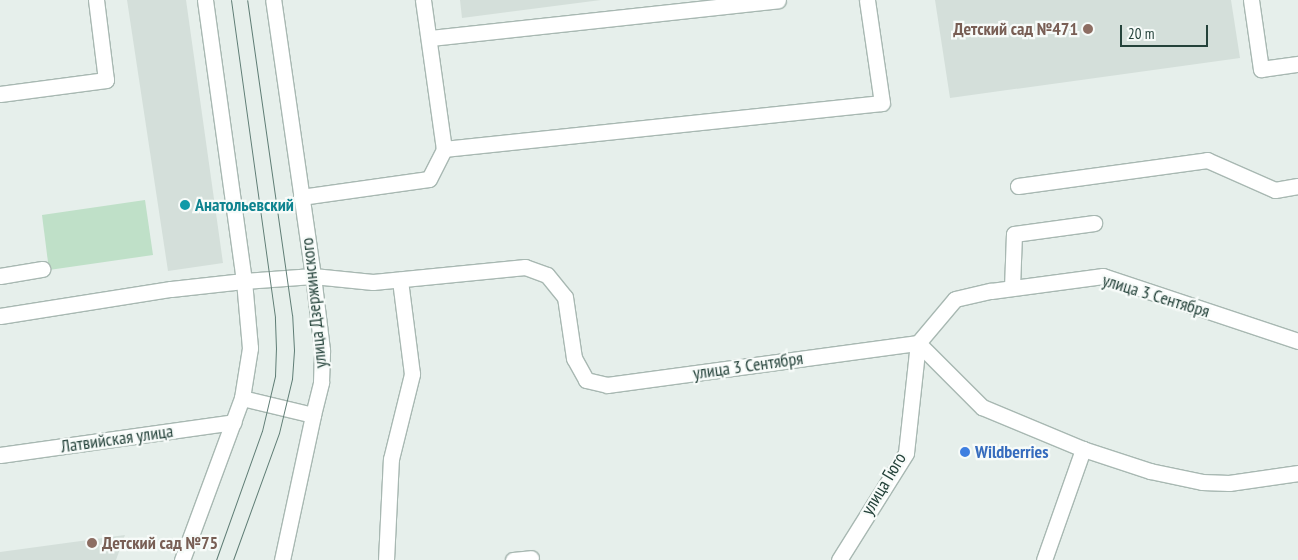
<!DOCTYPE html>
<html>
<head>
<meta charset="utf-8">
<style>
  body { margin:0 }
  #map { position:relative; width:1298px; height:560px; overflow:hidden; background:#e6efeb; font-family:"PT Sans Narrow",sans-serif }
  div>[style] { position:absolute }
  .built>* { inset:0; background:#d4dfda }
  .green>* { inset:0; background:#bfe0c8 }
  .roads { filter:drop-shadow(1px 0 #a8b8b2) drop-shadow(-1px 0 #a8b8b2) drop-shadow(0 1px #a8b8b2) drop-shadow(0 -1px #a8b8b2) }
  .service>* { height:15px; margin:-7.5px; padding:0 7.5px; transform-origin:7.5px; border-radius:7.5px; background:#fff }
  .minor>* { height:15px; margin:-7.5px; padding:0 7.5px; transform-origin:7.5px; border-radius:7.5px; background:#fff }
  .secondary>* { height:15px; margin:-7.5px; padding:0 7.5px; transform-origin:7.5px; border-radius:7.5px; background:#fff }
  .tram>* { height:1px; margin:-0.5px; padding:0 0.5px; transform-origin:0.5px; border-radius:0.5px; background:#5f7d75 }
  .dots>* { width:14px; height:14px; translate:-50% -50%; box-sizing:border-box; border:2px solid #f7fbf9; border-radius:50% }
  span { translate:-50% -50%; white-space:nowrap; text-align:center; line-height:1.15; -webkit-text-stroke:4.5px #f7fbf9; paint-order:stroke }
  .education-label { font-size:18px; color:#785e54; font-weight:700 }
  .right { translate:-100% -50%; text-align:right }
  .left { translate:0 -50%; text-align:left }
  .culture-label { font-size:18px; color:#0d838f; font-weight:700 }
  .street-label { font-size:18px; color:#24423a }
  .shop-label { font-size:18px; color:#366cbe; font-weight:700 }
  .scale { position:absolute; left:1120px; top:25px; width:88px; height:22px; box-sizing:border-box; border:2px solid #24423a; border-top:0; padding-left:6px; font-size:15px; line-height:18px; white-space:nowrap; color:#24423a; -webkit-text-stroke:4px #f7fbf9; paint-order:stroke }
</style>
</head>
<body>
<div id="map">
  <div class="built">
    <i style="clip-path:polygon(127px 0,186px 0,223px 263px,168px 271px)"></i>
    <i style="clip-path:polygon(460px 0,601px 0,462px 18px)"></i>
    <i style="clip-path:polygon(935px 0,1231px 0,1240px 58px,950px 98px)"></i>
    <i style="clip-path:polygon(125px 535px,116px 560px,0 560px,0 552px)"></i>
  </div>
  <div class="green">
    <i style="clip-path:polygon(145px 200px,153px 255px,49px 270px,42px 215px)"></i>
  </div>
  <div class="roads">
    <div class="service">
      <i style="left:423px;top:0;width:150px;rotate:82deg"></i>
      <i style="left:1251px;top:0;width:70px;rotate:81.8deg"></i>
      <i style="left:1261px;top:69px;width:37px;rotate:-8deg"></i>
      <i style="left:431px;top:38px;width:349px;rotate:-6.2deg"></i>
      <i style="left:0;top:94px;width:107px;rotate:-7.5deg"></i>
      <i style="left:106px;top:80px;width:81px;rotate:-97.1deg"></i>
      <i style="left:1018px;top:186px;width:191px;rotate:-7.8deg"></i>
      <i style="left:1207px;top:160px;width:74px;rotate:23.8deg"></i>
      <i style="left:1275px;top:190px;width:23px;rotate:-10deg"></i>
      <i style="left:301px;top:197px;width:129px;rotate:-8deg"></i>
      <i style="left:429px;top:179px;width:34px;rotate:-63deg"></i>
      <i style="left:444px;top:149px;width:440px;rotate:-6deg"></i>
      <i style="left:882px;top:103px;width:104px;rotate:-98.3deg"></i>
      <i style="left:0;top:276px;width:43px;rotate:-9.5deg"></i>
      <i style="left:1012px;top:288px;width:54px;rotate:-87.9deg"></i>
      <i style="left:1014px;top:234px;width:81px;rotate:-7.8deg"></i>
      <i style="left:0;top:316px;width:173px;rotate:-9deg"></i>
      <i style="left:171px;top:289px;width:73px;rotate:-6.3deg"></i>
      <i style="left:918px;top:343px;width:91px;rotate:45deg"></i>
      <i style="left:982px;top:407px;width:109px;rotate:22.6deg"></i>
      <i style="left:282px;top:560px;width:148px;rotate:-77.9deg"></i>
      <i style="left:386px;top:560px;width:101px;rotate:-87.2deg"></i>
      <i style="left:391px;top:459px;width:88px;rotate:-76.1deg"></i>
      <i style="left:412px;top:374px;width:95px;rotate:-97.3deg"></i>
      <i style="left:513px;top:560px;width:18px;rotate:-6deg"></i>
      <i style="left:1044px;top:560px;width:118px;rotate:-70.6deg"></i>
      <i style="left:1083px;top:449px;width:71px;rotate:18.2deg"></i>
      <i style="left:1150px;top:471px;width:53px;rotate:11.9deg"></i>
      <i style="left:1202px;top:482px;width:27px;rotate:2deg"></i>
      <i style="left:1229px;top:483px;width:70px;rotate:-8.2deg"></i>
    </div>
    <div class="minor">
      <i style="left:244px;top:281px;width:69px;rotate:-4.1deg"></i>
      <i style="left:313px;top:276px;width:60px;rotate:5.7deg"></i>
      <i style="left:373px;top:282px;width:153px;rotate:-5.6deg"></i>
      <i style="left:525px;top:267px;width:23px;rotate:20deg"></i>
      <i style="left:547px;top:275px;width:28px;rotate:51deg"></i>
      <i style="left:565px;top:297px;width:62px;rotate:81.6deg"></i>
      <i style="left:574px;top:358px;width:25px;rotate:61deg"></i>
      <i style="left:586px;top:380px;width:22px;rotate:13deg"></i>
      <i style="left:607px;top:385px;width:314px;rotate:-7.7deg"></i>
      <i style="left:918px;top:343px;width:57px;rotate:-49.9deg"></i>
      <i style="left:955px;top:299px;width:37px;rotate:-13deg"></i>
      <i style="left:991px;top:291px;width:113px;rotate:-7.6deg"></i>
      <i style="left:1103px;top:276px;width:206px;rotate:18.4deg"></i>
      <i style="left:0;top:455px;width:236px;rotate:-8deg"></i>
      <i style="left:839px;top:560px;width:126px;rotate:-57.9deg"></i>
      <i style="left:906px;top:453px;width:111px;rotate:-83.8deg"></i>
    </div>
    <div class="secondary">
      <i style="left:242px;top:398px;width:73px;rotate:13.5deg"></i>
      <i style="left:313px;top:415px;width:34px;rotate:-76deg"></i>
      <i style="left:321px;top:382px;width:32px;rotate:-88deg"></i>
      <i style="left:322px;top:350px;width:75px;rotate:-96.9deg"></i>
      <i style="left:313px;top:276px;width:279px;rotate:-98.2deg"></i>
      <i style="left:182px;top:560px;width:173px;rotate:-69.7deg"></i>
      <i style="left:242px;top:398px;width:51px;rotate:-80.9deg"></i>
      <i style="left:250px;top:348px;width:67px;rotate:-95.1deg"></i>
      <i style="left:244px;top:281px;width:284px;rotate:-97.9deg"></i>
    </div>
  </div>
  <div class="tram">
    <i style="left:216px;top:560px;width:137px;rotate:-70.4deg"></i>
    <i style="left:262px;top:431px;width:57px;rotate:-76.7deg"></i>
    <i style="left:275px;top:376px;width:27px;rotate:-88deg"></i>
    <i style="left:276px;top:349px;width:32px;rotate:-92deg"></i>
    <i style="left:275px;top:317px;width:320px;rotate:-97.9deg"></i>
    <i style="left:233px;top:560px;width:135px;rotate:-70.1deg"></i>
    <i style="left:279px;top:433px;width:56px;rotate:-76.5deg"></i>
    <i style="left:292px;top:379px;width:29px;rotate:-86deg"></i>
    <i style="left:294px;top:350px;width:35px;rotate:-93deg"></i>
    <i style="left:292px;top:315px;width:318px;rotate:-98.1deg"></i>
  </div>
  <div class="dots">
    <i style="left:1088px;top:29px;background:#8d6e63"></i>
    <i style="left:185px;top:205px;background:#0f9aa8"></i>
    <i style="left:965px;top:452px;background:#3f7fe0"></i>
    <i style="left:92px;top:543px;background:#8d6e63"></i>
  </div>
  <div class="education-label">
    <span class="right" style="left:1078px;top:29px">Детский сад №471</span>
    <span class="left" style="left:102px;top:543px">Детский сад №75</span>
  </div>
  <div class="culture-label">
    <span class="left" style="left:195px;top:205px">Анатольевский</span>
  </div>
  <div class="street-label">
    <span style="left:1156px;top:296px;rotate:17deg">улица 3 Сентября</span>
    <span style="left:314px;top:303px;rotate:-96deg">улица Дзержинского</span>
    <span style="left:748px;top:366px;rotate:-8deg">улица 3 Сентября</span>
    <span style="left:117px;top:439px;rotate:-8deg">Латвийская улица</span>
    <span style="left:884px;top:484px;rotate:-59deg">улица Гюго</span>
  </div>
  <div class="shop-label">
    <span class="left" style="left:975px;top:452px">Wildberries</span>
  </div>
  <div class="scale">20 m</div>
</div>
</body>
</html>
